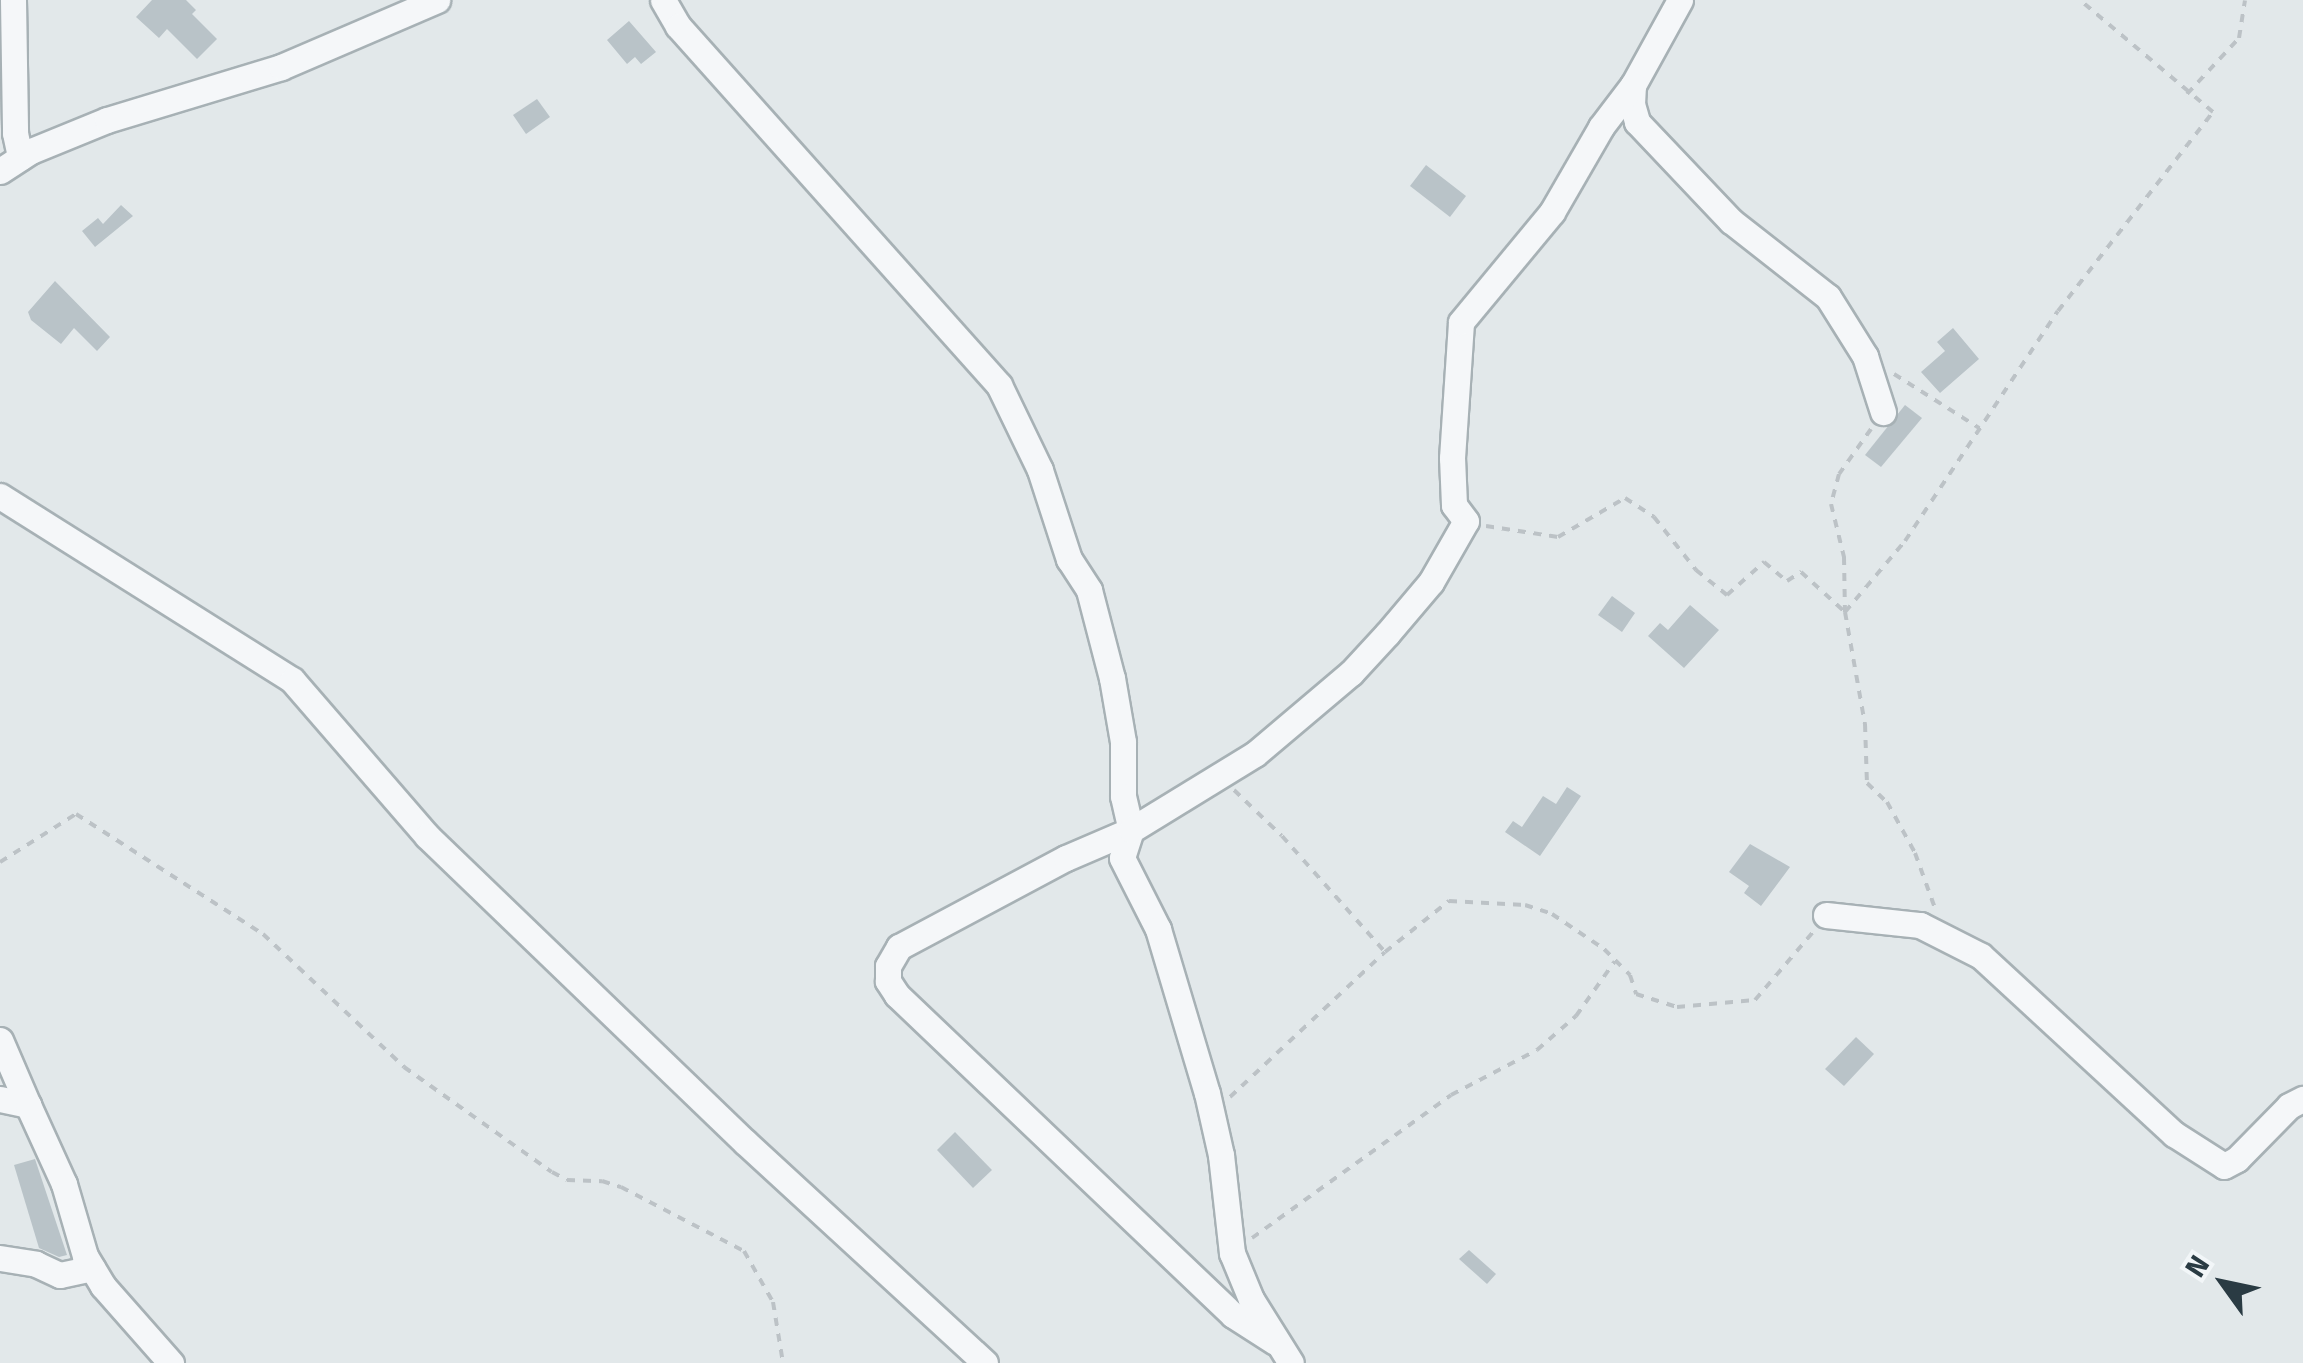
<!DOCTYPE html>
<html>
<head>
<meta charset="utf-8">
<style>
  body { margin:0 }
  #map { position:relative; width:2303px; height:1363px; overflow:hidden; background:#e2e8ea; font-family:"Fira Sans",sans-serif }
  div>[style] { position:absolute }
  .building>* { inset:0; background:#b9c3c8 }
  .path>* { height:4px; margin-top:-2px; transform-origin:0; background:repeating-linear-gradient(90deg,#bcc2c6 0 8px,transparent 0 16px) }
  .roads { filter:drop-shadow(2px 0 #a7b1b5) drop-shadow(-2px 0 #a7b1b5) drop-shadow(0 2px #a7b1b5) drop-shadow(0 -2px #a7b1b5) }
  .minor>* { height:25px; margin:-12.5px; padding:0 12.5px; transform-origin:12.5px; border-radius:12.5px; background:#f5f7f9 }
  span { translate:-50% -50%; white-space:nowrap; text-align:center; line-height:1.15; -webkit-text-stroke:8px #f2f6f8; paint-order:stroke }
  .north { position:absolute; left:2173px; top:1233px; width:100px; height:100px; -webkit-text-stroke:8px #f2f6f8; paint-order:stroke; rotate:303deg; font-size:28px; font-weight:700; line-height:40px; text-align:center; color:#2a3b43 }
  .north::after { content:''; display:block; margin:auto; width:35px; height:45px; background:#2a3b43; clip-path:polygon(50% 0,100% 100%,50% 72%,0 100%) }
</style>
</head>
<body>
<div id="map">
  <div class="building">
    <i style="clip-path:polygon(152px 0,186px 0,196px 10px,192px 14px,217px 39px,197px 59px,167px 29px,159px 38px,136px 17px)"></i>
    <i style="clip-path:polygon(629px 21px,656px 52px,641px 64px,635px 57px,627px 64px,607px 40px)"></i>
    <i style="clip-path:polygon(537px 99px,550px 117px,526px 134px,513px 115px)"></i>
    <i style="clip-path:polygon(1426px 165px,1466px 196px,1450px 217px,1410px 186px)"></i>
    <i style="clip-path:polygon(121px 205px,133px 216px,95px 247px,82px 231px,98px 218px,103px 224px)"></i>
    <i style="clip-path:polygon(55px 281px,110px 337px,97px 351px,74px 328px,61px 344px,31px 320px,28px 312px)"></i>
    <i style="clip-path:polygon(1953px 328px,1979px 359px,1940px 393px,1921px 372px,1945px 351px,1937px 342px)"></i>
    <i style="clip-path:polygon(1905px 405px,1922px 418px,1881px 467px,1865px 455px)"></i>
    <i style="clip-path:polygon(1612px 596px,1635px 613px,1622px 632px,1598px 615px)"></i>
    <i style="clip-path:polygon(1690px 605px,1719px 630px,1684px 668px,1648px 636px,1660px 623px,1668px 630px)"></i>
    <i style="clip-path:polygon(1567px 787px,1581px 796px,1540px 856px,1505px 832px,1513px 821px,1522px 827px,1543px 796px,1556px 804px)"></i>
    <i style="clip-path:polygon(1750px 844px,1790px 867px,1761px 906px,1744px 893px,1749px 886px,1729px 872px)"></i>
    <i style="clip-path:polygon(1856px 1037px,1874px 1054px,1844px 1086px,1825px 1069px)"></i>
    <i style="clip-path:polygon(955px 1132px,992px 1170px,973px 1188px,937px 1150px)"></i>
    <i style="clip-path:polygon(35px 1159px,67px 1255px,59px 1257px,39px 1248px,14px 1165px)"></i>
    <i style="clip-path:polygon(1469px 1250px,1496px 1274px,1487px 1284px,1459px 1259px)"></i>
  </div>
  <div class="path">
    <i style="left:2187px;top:94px;width:76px;rotate:-47.1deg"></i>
    <i style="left:2239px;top:38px;width:38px;rotate:-81deg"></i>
    <i style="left:1894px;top:374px;width:101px;rotate:32.4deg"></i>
    <i style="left:1871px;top:429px;width:55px;rotate:125.4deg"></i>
    <i style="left:1839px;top:474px;width:31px;rotate:105deg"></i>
    <i style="left:1831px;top:504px;width:55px;rotate:76.2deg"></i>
    <i style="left:1844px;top:557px;width:55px;rotate:89deg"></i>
    <i style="left:1845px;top:612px;width:114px;rotate:79.9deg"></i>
    <i style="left:1865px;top:724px;width:59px;rotate:88.1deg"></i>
    <i style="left:1867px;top:783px;width:28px;rotate:44deg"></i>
    <i style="left:1887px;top:802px;width:58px;rotate:61.2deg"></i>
    <i style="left:1915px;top:853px;width:62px;rotate:70.1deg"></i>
    <i style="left:1486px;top:526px;width:73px;rotate:8.7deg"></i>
    <i style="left:1558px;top:537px;width:78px;rotate:-30.2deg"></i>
    <i style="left:1625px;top:498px;width:35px;rotate:33deg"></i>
    <i style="left:1654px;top:517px;width:68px;rotate:51.6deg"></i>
    <i style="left:1696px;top:570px;width:40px;rotate:39deg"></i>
    <i style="left:1727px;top:595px;width:50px;rotate:-41.7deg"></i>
    <i style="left:1764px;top:562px;width:30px;rotate:40deg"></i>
    <i style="left:1787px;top:581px;width:17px;rotate:-33deg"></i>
    <i style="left:1801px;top:572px;width:59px;rotate:42.3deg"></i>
    <i style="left:1845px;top:612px;width:93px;rotate:-49.8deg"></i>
    <i style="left:1905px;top:541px;width:276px;rotate:-56.4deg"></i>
    <i style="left:2058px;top:311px;width:252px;rotate:-52.1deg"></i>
    <i style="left:2213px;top:112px;width:174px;rotate:-139.9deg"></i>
    <i style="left:1234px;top:790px;width:66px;rotate:43.8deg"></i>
    <i style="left:1282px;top:836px;width:154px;rotate:48.4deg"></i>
    <i style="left:0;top:862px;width:90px;rotate:-32.3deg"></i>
    <i style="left:76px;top:814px;width:222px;rotate:32.7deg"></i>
    <i style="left:263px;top:934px;width:194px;rotate:43.3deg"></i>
    <i style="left:404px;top:1067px;width:181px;rotate:35.4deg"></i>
    <i style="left:552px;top:1172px;width:17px;rotate:28deg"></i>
    <i style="left:567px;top:1180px;width:35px;rotate:2deg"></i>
    <i style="left:602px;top:1181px;width:20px;rotate:18deg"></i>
    <i style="left:621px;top:1187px;width:139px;rotate:27.5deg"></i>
    <i style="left:744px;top:1251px;width:59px;rotate:60.4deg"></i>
    <i style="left:773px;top:1302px;width:62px;rotate:80.7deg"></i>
    <i style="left:1230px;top:1097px;width:212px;rotate:-43.1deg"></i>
    <i style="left:1385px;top:952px;width:82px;rotate:-38.6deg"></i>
    <i style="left:1449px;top:901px;width:76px;rotate:3deg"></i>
    <i style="left:1525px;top:905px;width:28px;rotate:18deg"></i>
    <i style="left:1552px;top:914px;width:63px;rotate:33.9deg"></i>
    <i style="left:1604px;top:949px;width:37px;rotate:45deg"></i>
    <i style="left:1630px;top:975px;width:20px;rotate:72deg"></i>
    <i style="left:1636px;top:994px;width:43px;rotate:17.6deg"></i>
    <i style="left:1677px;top:1007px;width:78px;rotate:-5.1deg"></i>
    <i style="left:1755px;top:1000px;width:91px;rotate:-49.5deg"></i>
    <i style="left:1252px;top:1238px;width:245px;rotate:-35.7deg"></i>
    <i style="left:1451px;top:1095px;width:97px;rotate:-27.6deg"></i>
    <i style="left:1537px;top:1050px;width:52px;rotate:-41.1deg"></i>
    <i style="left:1576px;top:1016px;width:67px;rotate:-54.7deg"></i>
  </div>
  <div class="roads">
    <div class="minor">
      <i style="left:13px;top:0;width:133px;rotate:89.1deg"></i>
      <i style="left:15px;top:133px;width:25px;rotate:78deg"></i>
      <i style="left:663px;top:0;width:30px;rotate:60deg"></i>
      <i style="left:678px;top:26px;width:482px;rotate:48.2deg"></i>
      <i style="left:999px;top:385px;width:94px;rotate:64.2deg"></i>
      <i style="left:1040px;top:470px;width:94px;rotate:72deg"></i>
      <i style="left:1069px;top:559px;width:37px;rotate:57deg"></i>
      <i style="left:1089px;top:590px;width:91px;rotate:75.4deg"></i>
      <i style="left:1112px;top:678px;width:65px;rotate:80.2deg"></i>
      <i style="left:1123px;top:742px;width:54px;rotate:90deg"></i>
      <i style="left:1123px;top:796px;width:35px;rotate:77deg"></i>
      <i style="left:1131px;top:830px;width:29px;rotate:108deg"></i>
      <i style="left:1122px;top:858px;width:80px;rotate:63.1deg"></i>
      <i style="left:1158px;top:929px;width:171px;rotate:73.4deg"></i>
      <i style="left:1207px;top:1093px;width:64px;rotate:77.3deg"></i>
      <i style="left:1221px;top:1155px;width:99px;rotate:83.6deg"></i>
      <i style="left:1232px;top:1253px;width:50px;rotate:67.6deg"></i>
      <i style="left:1251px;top:1299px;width:75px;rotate:58deg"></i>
      <i style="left:1680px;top:0;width:97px;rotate:118.9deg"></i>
      <i style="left:1633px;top:85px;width:19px;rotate:93deg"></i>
      <i style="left:1632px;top:104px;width:19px;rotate:74deg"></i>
      <i style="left:1637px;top:122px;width:137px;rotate:46.5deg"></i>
      <i style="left:1731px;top:221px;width:123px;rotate:38.1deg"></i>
      <i style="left:1828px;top:297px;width:70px;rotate:57.9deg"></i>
      <i style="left:1865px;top:356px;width:59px;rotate:72.2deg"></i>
      <i style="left:0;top:171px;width:37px;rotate:-33deg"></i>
      <i style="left:31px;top:151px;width:82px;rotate:-22.2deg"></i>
      <i style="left:107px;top:120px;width:182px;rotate:-16.9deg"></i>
      <i style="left:281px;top:67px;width:170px;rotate:-23.2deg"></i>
      <i style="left:0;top:496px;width:345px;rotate:32.2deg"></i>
      <i style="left:292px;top:680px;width:206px;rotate:49.1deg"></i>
      <i style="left:427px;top:836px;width:441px;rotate:43.9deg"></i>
      <i style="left:745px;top:1142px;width:326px;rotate:42.6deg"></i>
      <i style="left:1826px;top:915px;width:95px;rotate:6.1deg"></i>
      <i style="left:1920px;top:925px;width:68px;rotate:26.9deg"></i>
      <i style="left:1981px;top:956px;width:263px;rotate:42.7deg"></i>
      <i style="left:2174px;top:1134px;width:59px;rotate:32.6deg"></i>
      <i style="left:2224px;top:1166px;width:15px;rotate:-28deg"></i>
      <i style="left:2237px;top:1159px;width:74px;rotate:-45.5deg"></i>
      <i style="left:2289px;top:1106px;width:16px;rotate:-27deg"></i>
      <i style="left:0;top:1040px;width:71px;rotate:66.7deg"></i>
      <i style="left:0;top:1099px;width:29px;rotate:12deg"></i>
      <i style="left:28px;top:1105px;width:87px;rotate:65.5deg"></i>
      <i style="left:64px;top:1184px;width:75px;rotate:73.7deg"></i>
      <i style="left:85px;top:1256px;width:35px;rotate:59deg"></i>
      <i style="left:103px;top:1286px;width:103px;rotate:48.6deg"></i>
      <i style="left:0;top:1258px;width:36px;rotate:9deg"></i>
      <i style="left:36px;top:1264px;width:26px;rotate:25deg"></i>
      <i style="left:60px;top:1275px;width:33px;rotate:-12deg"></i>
      <i style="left:1275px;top:1342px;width:50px;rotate:-147.3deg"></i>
      <i style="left:1233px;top:1315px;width:464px;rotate:-136.4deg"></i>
      <i style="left:897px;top:995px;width:17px;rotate:-123deg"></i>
      <i style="left:888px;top:981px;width:15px;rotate:-90deg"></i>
      <i style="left:888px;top:966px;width:22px;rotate:-60deg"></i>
      <i style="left:899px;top:947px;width:189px;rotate:-28.1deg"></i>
      <i style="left:1066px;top:858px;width:71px;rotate:-23.3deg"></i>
      <i style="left:1131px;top:830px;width:145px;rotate:-31.5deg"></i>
      <i style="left:1255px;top:754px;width:126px;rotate:-40.2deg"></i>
      <i style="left:1351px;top:673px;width:53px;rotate:-47.3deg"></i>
      <i style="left:1387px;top:634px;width:68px;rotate:-49.8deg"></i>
      <i style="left:1431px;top:582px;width:70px;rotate:-60.2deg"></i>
      <i style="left:1466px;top:521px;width:20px;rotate:-127deg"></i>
      <i style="left:1454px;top:505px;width:47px;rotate:-92.4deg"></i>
      <i style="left:1452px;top:458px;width:136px;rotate:-86.2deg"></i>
      <i style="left:1461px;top:322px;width:143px;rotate:-50.4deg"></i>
      <i style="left:1552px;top:212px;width:98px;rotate:-60deg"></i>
      <i style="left:1601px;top:127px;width:53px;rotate:-52.7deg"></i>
    </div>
  </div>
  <div class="north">N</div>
</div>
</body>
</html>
